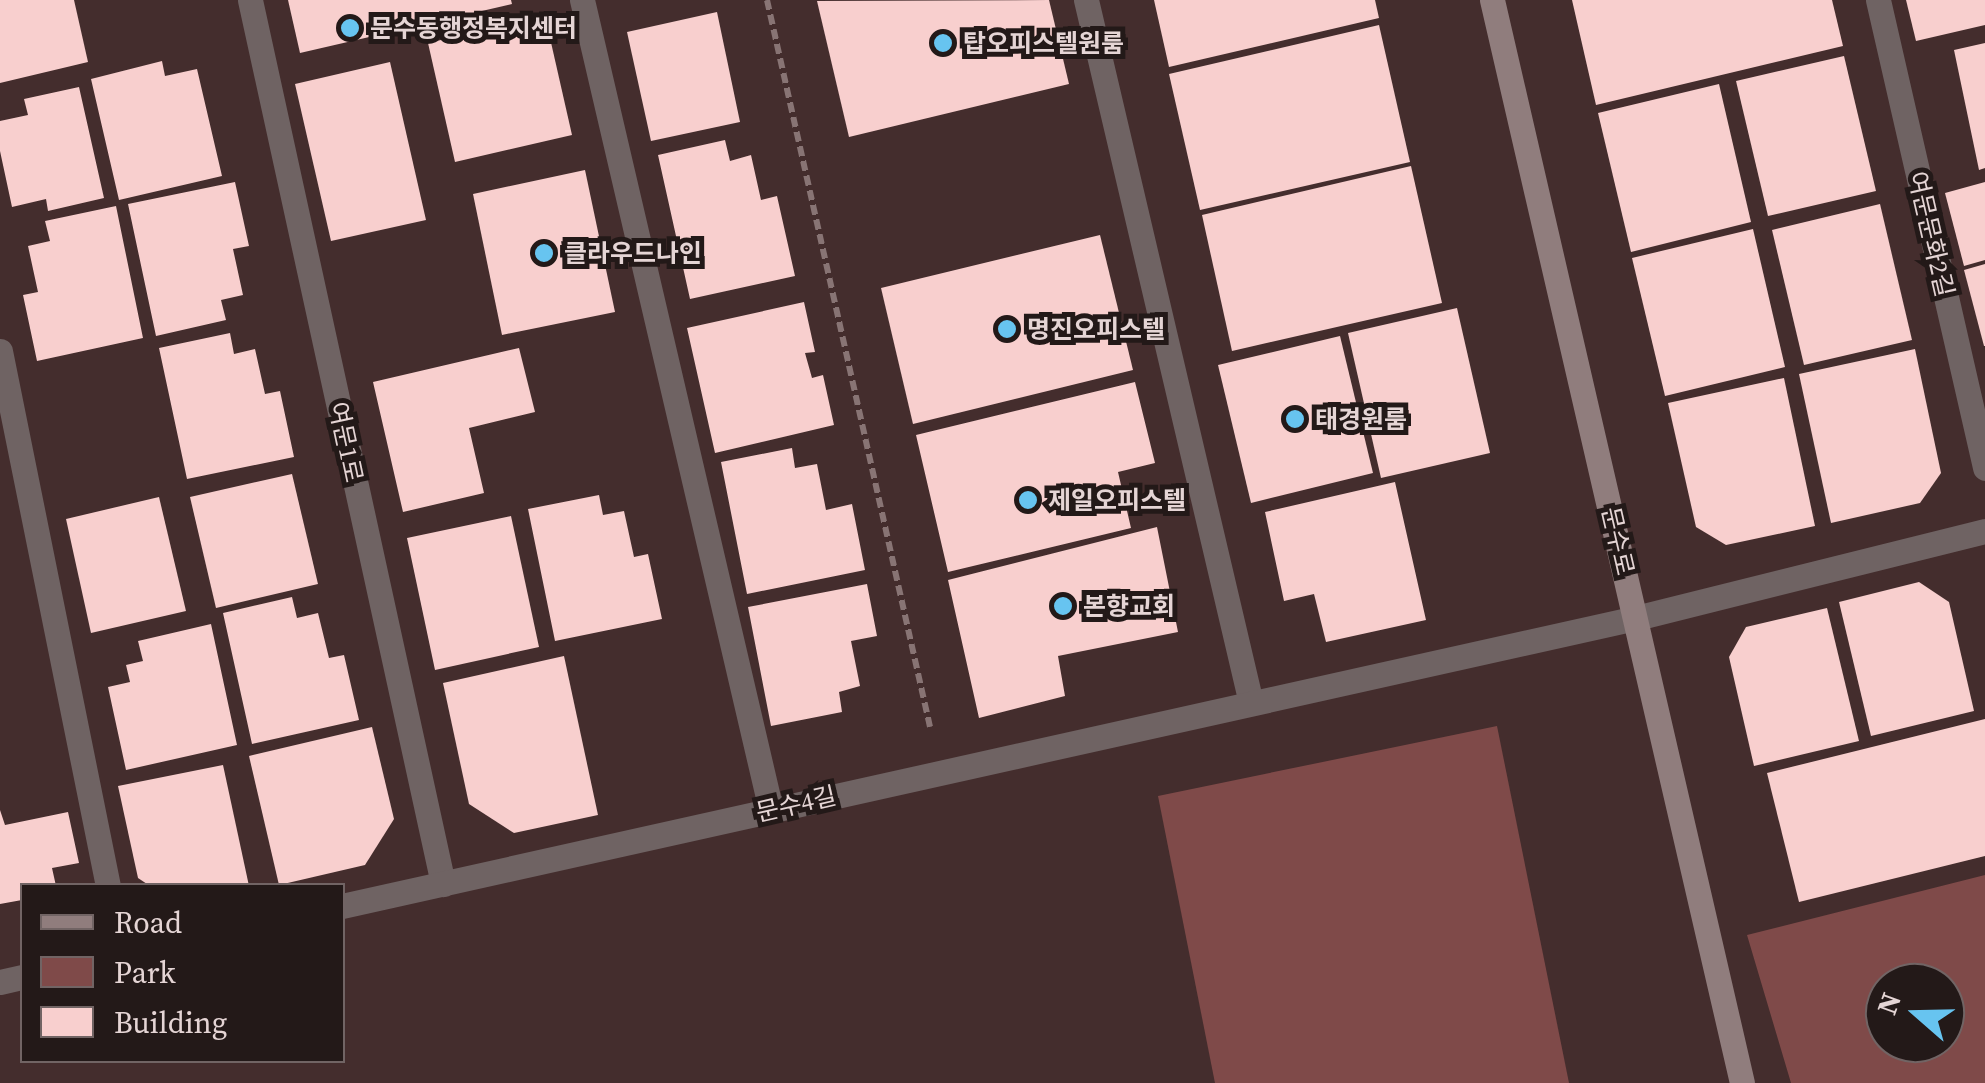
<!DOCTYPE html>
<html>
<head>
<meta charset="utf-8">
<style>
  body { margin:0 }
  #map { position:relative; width:1985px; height:1083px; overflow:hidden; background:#442d2d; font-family:"Source Serif 4","Noto Sans KR",serif }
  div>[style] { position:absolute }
  .green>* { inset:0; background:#7f4a49 }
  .building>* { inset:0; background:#f8cfce }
  .path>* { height:6px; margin-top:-3px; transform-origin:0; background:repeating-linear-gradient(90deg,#887474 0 10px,transparent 0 15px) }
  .street>* { height:25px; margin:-12.5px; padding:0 12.5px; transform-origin:12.5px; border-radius:12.5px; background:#6f6363 }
  .secondary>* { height:25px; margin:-12.5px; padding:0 12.5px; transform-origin:12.5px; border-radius:12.5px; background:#907d7d }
  .dots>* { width:28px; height:28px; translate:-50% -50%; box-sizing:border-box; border:5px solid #231918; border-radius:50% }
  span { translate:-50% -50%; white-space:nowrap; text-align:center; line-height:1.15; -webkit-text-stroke:10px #231918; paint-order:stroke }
  .poi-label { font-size:25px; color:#e5d5d5; font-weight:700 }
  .left { translate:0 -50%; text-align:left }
  .street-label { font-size:25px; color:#e5d5d5 }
  .legend { position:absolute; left:20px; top:883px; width:325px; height:180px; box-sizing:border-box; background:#231918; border:2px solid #716464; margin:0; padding:12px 18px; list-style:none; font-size:30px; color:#e5d5d5 }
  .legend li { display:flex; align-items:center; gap:20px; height:50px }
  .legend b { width:50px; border:2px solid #716464 }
  .north { position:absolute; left:1865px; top:963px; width:100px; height:100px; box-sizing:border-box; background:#231918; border:2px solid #716464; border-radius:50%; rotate:290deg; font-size:28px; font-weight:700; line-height:40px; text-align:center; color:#e5d5d5 }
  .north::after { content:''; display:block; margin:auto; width:35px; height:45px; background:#67c4f0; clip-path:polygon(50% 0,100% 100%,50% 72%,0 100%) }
</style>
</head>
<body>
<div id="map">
  <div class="green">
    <i style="clip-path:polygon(1497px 726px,1569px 1083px,1215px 1083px,1158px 796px)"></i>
    <i style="clip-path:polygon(evenodd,1985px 875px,1985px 1083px,1791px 1083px,1747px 935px,1985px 875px,1945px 983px,1945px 1043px,1885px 1043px,1885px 983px,1945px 983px)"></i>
  </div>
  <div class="building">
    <i style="clip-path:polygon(0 0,74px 0,88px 62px,0 83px)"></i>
    <i style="clip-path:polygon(288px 0,511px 0,512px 4px,300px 53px)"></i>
    <i style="clip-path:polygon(1049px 0,1069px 84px,849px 137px,817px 1px)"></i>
    <i style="clip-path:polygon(1154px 0,1375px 0,1379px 18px,1169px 67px)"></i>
    <i style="clip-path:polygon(1572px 0,1832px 0,1843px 46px,1596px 105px)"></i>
    <i style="clip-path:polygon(1906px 0,1985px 0,1985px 25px,1916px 41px)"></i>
    <i style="clip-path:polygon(717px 12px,740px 122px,651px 141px,627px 32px)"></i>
    <i style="clip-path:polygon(545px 16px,572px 135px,455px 162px,428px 43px)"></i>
    <i style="clip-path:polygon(1379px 25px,1410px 162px,1200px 210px,1169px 74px)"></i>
    <i style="clip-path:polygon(1985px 43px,1985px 168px,1979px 170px,1954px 50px)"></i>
    <i style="clip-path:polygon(1844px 56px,1876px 191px,1768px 216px,1736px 81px)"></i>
    <i style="clip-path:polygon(162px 61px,165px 76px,197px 69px,222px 176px,119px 200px,91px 79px)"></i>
    <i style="clip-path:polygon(390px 62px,426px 220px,331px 241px,295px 84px)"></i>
    <i style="clip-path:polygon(1719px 84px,1751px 222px,1631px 252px,1598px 113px)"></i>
    <i style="clip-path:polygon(79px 87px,104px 198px,48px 211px,46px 199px,12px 207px,0 151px,0 121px,28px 115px,24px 99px)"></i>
    <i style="clip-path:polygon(725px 140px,730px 161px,751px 155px,761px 200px,777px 196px,795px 276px,690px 299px,658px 155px)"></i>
    <i style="clip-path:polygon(1411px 166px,1442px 303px,1232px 351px,1202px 215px)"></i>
    <i style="clip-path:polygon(585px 170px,615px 312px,502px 335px,473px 194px)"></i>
    <i style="clip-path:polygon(235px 182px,249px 246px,233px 249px,243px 295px,221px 300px,226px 320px,156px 336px,128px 204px)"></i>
    <i style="clip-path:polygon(1985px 182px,1985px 260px,1964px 266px,1945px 193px)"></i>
    <i style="clip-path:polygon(1880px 204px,1912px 340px,1804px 365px,1772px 230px)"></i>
    <i style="clip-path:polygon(116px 206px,143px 338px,37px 361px,23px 295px,38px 292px,28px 246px,50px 241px,45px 221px)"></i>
    <i style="clip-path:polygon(1753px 229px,1785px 367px,1665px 396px,1632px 258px)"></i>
    <i style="clip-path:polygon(1100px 235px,1133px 370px,913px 424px,881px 288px)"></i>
    <i style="clip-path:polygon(1985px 264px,1985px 346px,1984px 346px,1964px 270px)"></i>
    <i style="clip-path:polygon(804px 302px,815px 352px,805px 353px,812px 378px,823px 375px,834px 425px,715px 453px,687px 328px)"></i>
    <i style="clip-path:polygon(1457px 308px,1490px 453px,1381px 478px,1348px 333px)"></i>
    <i style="clip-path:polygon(230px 333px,234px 354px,255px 349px,265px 394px,280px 391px,294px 457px,187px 479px,159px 348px)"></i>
    <i style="clip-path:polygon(1340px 336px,1373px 473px,1251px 503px,1218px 365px)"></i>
    <i style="clip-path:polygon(519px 348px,535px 412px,469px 428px,484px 493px,403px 512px,373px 382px)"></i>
    <i style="clip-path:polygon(1915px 349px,1941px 473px,1920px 503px,1831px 523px,1799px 374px)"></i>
    <i style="clip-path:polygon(1784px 378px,1815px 526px,1726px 545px,1696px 527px,1668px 403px)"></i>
    <i style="clip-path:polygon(1135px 382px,1155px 463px,1118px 472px,1131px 528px,948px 572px,916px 435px)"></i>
    <i style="clip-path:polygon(792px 448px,795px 468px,817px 464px,826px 510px,852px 504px,865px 570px,747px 594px,721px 462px)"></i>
    <i style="clip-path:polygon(292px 474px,318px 584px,216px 608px,190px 497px)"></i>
    <i style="clip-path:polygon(1395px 482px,1426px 620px,1326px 642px,1314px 594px,1284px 601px,1265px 512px)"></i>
    <i style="clip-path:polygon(599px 495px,603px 515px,624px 511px,634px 557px,648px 554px,662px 619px,555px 641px,528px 509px)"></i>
    <i style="clip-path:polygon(159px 497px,186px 611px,91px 633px,66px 519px)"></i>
    <i style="clip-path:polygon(511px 516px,539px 647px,435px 670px,407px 538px)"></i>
    <i style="clip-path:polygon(1157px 527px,1178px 632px,1058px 656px,1065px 696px,979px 718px,948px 580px)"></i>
    <i style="clip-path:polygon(1919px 582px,1949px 602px,1974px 711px,1871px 736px,1839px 602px)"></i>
    <i style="clip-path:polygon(867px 584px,877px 636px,851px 641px,860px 686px,839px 692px,842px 712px,771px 726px,748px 607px)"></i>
    <i style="clip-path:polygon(292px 597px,297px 618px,318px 613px,329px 658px,344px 655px,359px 720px,252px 744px,223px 613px)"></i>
    <i style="clip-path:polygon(1827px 608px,1859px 741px,1754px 766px,1729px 657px,1746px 627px)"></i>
    <i style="clip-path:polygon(211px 624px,237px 745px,126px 770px,108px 687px,130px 682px,126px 665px,143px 661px,138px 641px)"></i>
    <i style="clip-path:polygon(564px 656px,598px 815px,514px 833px,469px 804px,443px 683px)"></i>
    <i style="clip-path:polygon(1985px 719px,1985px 856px,1799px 902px,1767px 773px)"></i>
    <i style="clip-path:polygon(372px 727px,394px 819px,365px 865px,279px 885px,249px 756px)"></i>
    <i style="clip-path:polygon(223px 765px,249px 886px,150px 886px,138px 878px,118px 786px)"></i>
    <i style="clip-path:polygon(0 810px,5px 825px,68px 812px,79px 863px,52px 868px,56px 886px,22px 886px,22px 900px,0 904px)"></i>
  </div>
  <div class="path">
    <i style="left:767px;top:0;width:745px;rotate:77.36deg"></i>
  </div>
  <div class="street">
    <i style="left:250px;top:0;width:905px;rotate:77.68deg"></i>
    <i style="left:582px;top:0;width:832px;rotate:76.87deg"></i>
    <i style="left:1086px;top:0;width:722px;rotate:76.79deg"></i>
    <i style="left:1878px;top:0;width:480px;rotate:77.1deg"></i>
    <i style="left:0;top:351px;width:546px;rotate:78.59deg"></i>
    <i style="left:342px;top:906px;width:1326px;rotate:-12.55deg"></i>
    <i style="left:1636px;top:618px;width:360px;rotate:-14deg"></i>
    <i style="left:0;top:982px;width:23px;rotate:-13deg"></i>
  </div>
  <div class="secondary">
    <i style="left:1492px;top:0;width:1111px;rotate:77deg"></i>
  </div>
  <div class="dots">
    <i style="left:350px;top:28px;background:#67c4f0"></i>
    <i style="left:943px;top:43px;background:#67c4f0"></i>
    <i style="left:544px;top:253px;background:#67c4f0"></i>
    <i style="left:1007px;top:329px;background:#67c4f0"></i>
    <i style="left:1295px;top:419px;background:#67c4f0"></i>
    <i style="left:1028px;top:500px;background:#67c4f0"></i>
    <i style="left:1063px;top:606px;background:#67c4f0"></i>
  </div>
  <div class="poi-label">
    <span class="left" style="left:370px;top:28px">문수동행정복지센터</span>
    <span class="left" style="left:963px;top:43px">탑오피스텔원룸</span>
    <span class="left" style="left:564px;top:253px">클라우드나인</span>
    <span class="left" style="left:1027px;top:329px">명진오피스텔</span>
    <span class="left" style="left:1315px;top:419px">태경원룸</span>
    <span class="left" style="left:1048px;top:500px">제일오피스텔</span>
    <span class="left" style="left:1083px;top:606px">본향교회</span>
  </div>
  <div class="street-label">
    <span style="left:1931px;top:234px;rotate:77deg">여문문화2길</span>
    <span style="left:346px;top:442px;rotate:78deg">여문1로</span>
    <span style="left:1618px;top:541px;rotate:77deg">문수로</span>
    <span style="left:796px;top:804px;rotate:-13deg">문수4길</span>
  </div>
  <ul class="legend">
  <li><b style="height:12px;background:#907d7d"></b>Road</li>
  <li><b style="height:28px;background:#7f4a49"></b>Park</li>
  <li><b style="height:28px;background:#f8cfce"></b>Building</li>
  </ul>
  <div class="north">N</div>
</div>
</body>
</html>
